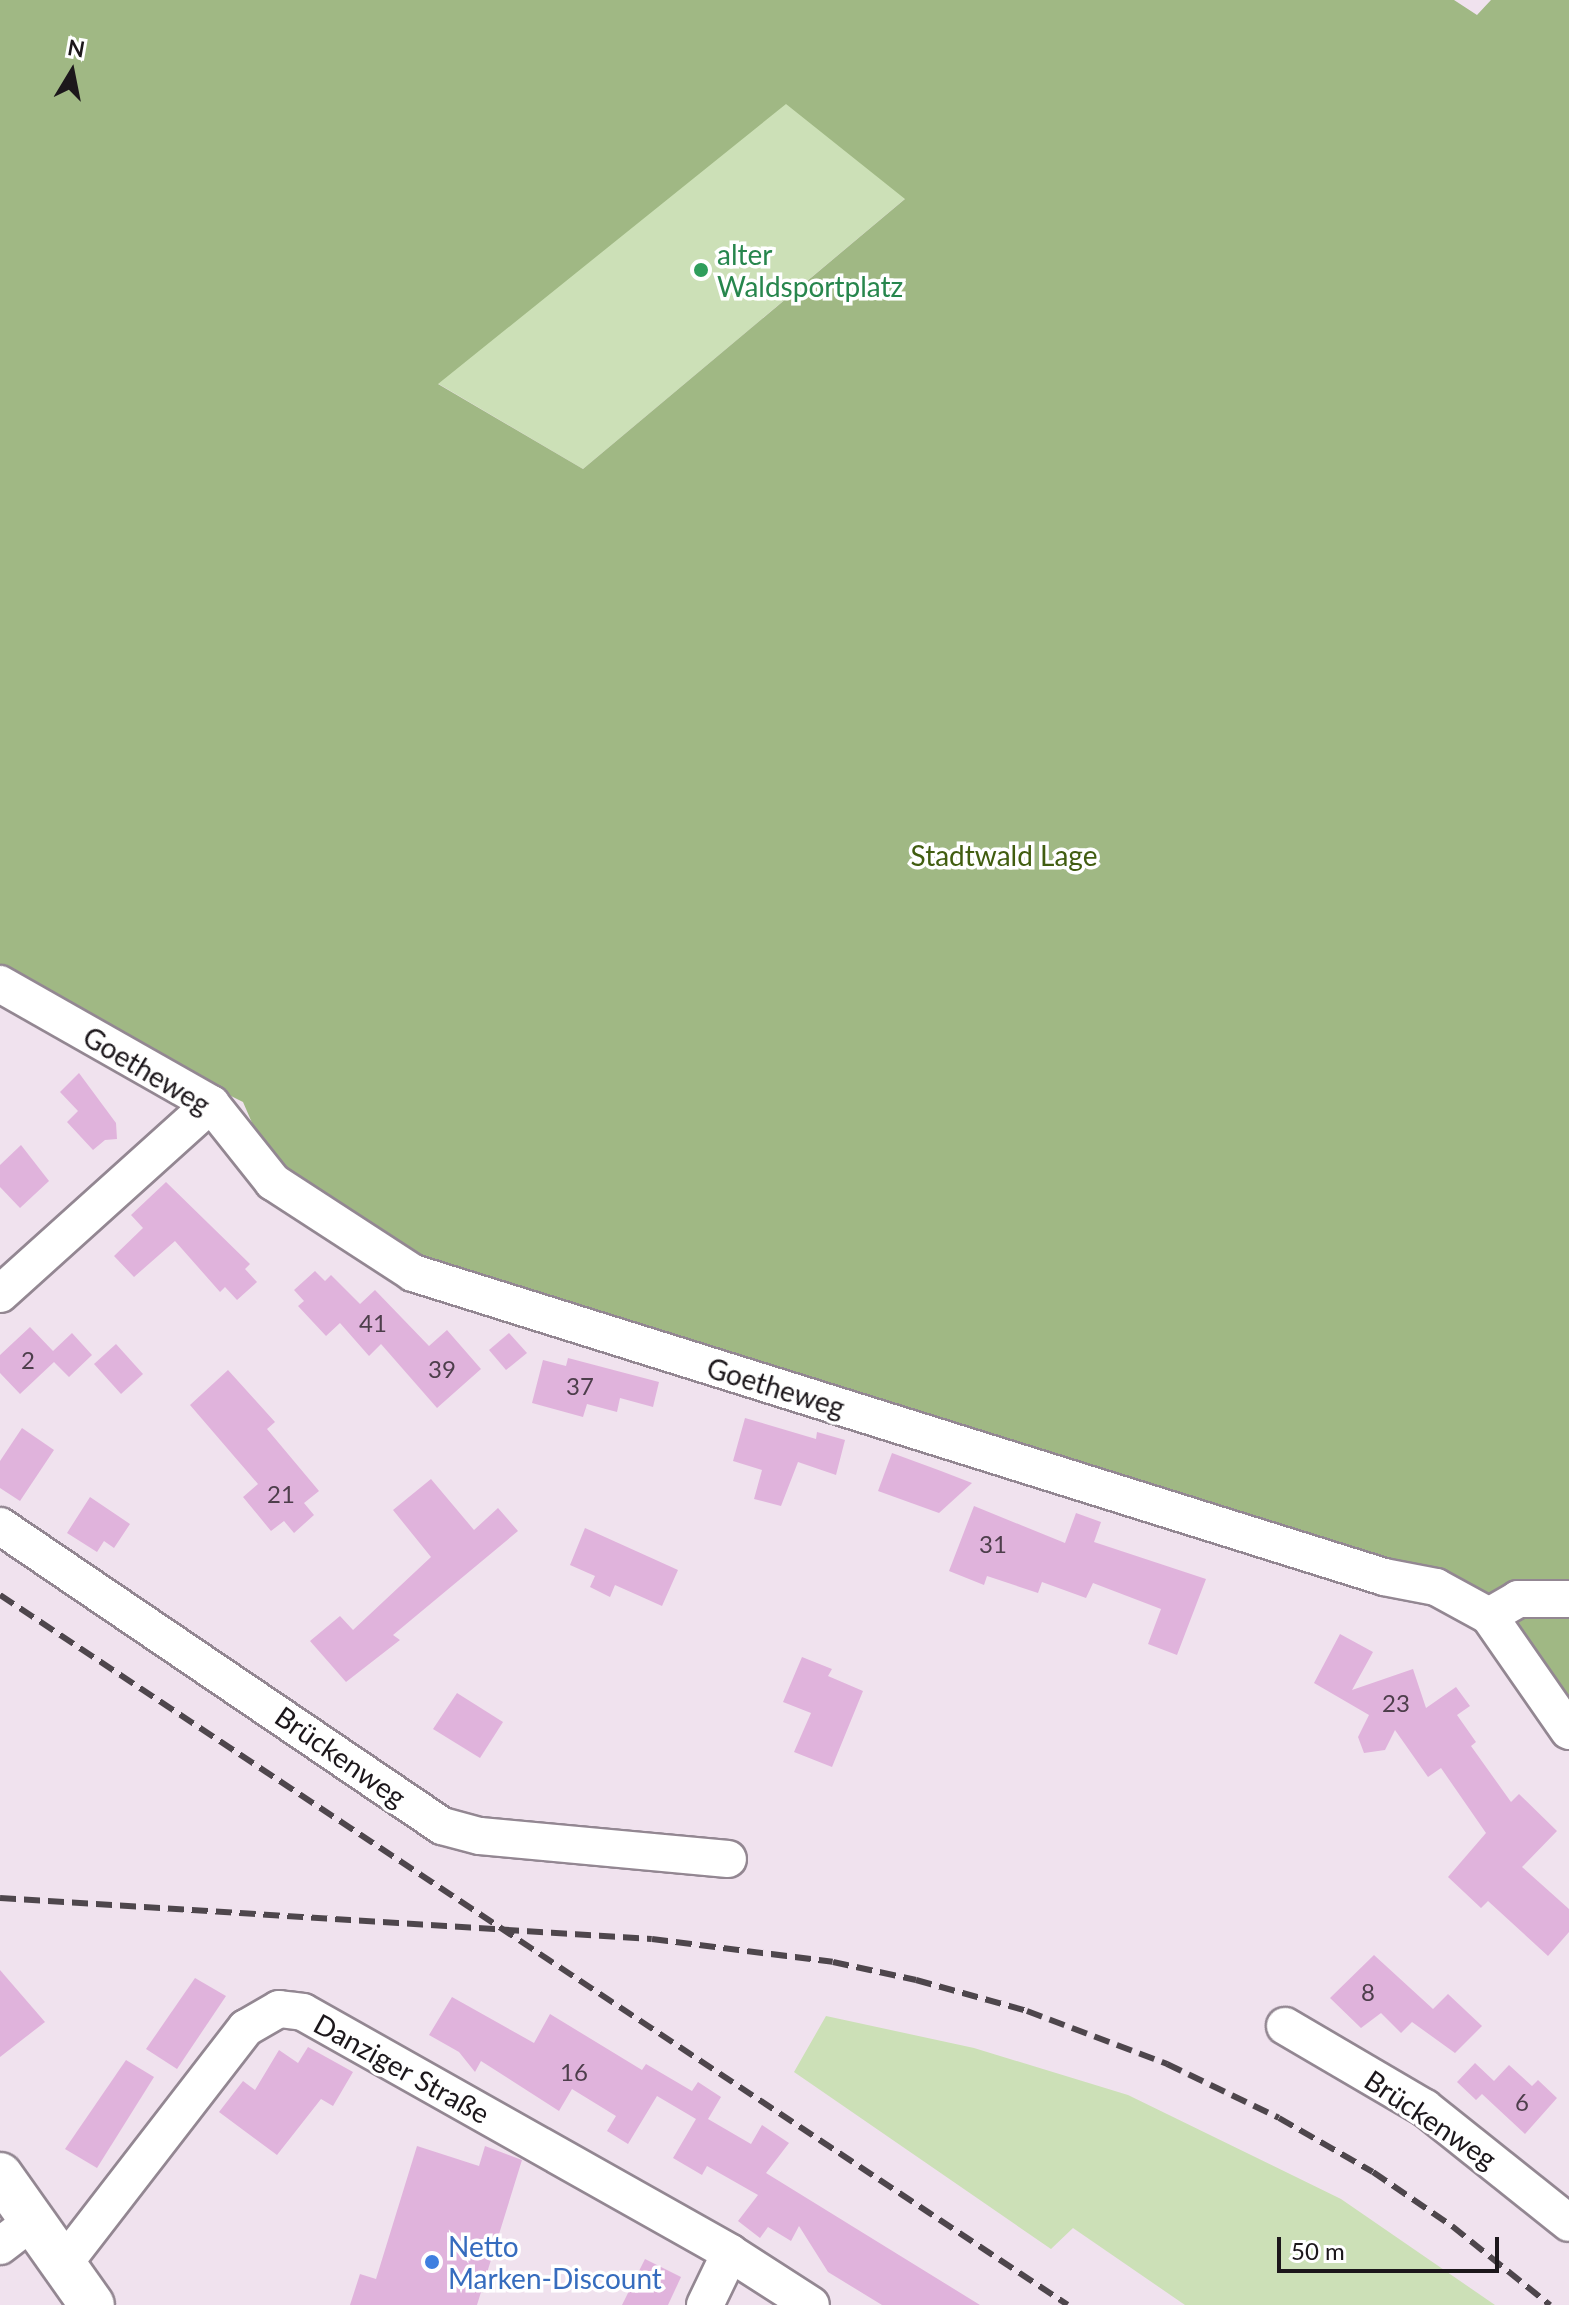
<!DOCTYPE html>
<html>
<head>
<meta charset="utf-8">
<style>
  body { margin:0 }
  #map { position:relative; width:1569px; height:2305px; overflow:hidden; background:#f0e2ee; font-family:Lato,sans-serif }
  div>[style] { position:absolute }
  .green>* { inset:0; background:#cce0b7 }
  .forest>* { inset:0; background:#a0b884 }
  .building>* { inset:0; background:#e0b3dc }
  .roads { filter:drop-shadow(2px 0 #938792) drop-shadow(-2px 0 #938792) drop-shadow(0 2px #938792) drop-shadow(0 -2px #938792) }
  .minor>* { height:36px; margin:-18px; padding:0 18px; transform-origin:18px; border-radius:18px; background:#fff }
  .primary>* { height:44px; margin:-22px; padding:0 22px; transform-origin:22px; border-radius:22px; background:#fff }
  .rail>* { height:6px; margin-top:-3px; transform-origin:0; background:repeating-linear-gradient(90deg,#4e464c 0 16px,transparent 0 24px) }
  .dots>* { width:22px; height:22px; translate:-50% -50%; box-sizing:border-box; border:4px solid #fff; border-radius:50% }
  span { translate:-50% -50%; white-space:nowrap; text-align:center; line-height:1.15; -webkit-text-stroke:7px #fff; paint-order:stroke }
  .number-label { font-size:24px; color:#4d3e4b }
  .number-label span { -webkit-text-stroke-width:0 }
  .leisure-label { font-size:28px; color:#27864d }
  .left { translate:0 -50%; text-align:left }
  .park-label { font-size:28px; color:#415d10 }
  .street-label { font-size:28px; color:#1c171b }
  .shop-label { font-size:28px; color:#366cbe }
  .north { position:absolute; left:32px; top:32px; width:80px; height:80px; -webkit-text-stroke:6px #fff; paint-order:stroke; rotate:10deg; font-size:22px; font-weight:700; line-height:32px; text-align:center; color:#1c171b }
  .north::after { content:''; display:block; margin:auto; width:28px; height:36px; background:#1c171b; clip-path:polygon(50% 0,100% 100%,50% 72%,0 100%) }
  .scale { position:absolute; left:1277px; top:2237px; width:222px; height:36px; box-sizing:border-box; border:4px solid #1c171b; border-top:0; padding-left:10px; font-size:24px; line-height:28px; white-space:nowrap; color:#1c171b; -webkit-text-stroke:6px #fff; paint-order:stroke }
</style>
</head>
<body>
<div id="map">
  <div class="green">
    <i style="clip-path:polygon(786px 103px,906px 198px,583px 469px,437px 383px)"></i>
    <i style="clip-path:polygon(826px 2016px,974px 2048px,1128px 2095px,1341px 2199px,1495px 2305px,1185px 2305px,1073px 2228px,1051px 2249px,794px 2072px)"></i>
  </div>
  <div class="forest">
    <i style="clip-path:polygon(evenodd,0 0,1454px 0,1477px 15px,1491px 0,1569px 0,1569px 1709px,1401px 1563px,427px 1266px,272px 1169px,243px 1102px,0 981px,0 0,786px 104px,905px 199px,583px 469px,438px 384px,786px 104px)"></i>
  </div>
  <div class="building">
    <i style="clip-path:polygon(79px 1073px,116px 1123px,117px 1139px,105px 1140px,93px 1150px,67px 1122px,78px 1111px,60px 1092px)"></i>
    <i style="clip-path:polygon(21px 1145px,49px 1181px,20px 1208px,0 1187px,0 1165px)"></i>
    <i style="clip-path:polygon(166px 1182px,250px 1264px,245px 1269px,257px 1282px,237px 1300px,225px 1287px,220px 1292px,175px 1241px,134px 1277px,114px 1256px,143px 1228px,131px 1215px)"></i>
    <i style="clip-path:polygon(315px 1271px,325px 1281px,331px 1275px,360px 1304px,375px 1290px,429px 1346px,447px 1330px,481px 1369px,437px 1408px,381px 1344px,369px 1356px,340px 1323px,326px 1336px,298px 1306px,304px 1301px,294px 1290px)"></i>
    <i style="clip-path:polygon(30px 1327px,53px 1351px,72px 1333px,92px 1355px,69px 1377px,54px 1362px,20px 1394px,0 1373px,0 1355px)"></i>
    <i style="clip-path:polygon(509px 1333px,527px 1353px,506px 1370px,489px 1350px)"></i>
    <i style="clip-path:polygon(116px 1344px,143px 1374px,121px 1394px,94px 1364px)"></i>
    <i style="clip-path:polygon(568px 1358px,659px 1382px,653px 1407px,620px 1398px,617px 1412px,587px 1404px,583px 1417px,532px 1403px,543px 1360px,566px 1366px)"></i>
    <i style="clip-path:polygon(228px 1370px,275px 1422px,267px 1429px,319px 1491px,304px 1503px,314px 1515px,294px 1533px,284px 1521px,271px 1531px,243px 1497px,258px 1484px,190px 1405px)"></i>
    <i style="clip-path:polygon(745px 1418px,816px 1439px,817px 1432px,845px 1440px,836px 1475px,798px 1462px,781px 1506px,754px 1499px,762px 1470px,733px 1461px)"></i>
    <i style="clip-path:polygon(22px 1428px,54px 1450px,20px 1501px,0 1488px,0 1461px)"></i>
    <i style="clip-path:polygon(892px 1453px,941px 1471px,972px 1483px,939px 1513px,878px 1491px)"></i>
    <i style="clip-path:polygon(431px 1479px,474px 1530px,498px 1508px,518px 1531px,393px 1635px,400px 1640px,346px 1682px,310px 1641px,340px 1616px,353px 1630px,431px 1557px,393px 1510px)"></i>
    <i style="clip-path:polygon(90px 1497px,130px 1524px,114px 1548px,104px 1541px,97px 1552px,67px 1533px)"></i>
    <i style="clip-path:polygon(974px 1506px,1065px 1543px,1076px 1513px,1101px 1522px,1094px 1542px,1206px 1579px,1177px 1655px,1148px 1644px,1161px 1609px,1093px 1583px,1086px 1598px,1042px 1582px,1038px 1593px,987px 1576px,984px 1585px,949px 1571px)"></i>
    <i style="clip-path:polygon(585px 1528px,678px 1570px,662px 1606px,615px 1585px,610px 1597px,590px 1587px,595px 1576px,570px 1565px)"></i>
    <i style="clip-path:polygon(1340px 1634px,1373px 1652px,1352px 1690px,1413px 1669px,1426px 1708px,1456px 1687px,1470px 1706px,1457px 1715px,1476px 1742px,1471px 1746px,1511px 1802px,1519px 1794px,1557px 1831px,1522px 1867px,1569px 1909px,1569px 1932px,1548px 1956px,1488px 1901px,1481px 1908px,1448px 1877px,1486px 1833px,1441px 1768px,1428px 1777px,1395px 1730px,1385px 1750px,1364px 1753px,1358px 1737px,1369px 1715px,1314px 1683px)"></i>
    <i style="clip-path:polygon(802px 1657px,832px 1669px,828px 1676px,863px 1691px,832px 1767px,794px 1752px,811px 1713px,783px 1702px)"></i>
    <i style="clip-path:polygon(457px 1693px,503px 1722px,480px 1758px,433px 1729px)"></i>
    <i style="clip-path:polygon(1374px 1955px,1433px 2009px,1448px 1994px,1482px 2026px,1455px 2053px,1412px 2022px,1401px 2033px,1381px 2013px,1361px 2028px,1330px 1998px)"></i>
    <i style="clip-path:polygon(0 1970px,45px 2022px,0 2057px)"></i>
    <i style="clip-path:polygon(195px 1978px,226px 1996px,177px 2069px,146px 2049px)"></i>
    <i style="clip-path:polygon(452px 1997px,534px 2043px,550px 2014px,642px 2070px,646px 2064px,692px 2091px,698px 2082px,721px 2097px,708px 2119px,751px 2144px,762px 2125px,789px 2143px,766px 2173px,980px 2305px,882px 2305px,828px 2272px,799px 2226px,791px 2241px,768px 2227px,760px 2238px,738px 2221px,758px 2195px,707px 2166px,702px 2175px,673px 2158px,696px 2119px,657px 2096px,628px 2144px,607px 2131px,616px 2116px,572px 2089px,559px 2111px,481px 2061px,475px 2072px,459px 2052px,429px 2035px)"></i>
    <i style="clip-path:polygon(308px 2047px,353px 2072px,333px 2106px,321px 2099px,277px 2155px,219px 2112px,243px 2081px,255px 2090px,279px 2050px,298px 2063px)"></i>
    <i style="clip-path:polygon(126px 2060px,154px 2077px,97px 2168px,65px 2149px)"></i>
    <i style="clip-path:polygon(1475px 2063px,1494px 2081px,1509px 2065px,1532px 2086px,1538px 2080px,1557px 2098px,1525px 2134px,1482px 2094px,1476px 2100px,1457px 2082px)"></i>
    <i style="clip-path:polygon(417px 2146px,479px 2166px,485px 2146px,522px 2160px,477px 2305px,350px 2305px,360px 2274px,376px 2279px)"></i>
    <i style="clip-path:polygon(645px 2259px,681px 2277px,668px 2305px,622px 2305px)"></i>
  </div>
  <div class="roads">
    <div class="minor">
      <i style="left:0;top:984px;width:243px;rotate:29.6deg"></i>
      <i style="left:211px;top:1104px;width:100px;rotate:51.5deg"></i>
      <i style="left:273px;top:1182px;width:167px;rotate:33deg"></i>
      <i style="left:413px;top:1273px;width:1017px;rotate:17.38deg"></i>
      <i style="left:1384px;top:1577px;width:53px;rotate:10.9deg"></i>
      <i style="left:1436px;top:1587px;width:60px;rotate:28.7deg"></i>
      <i style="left:1489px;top:1616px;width:140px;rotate:55.2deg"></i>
      <i style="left:0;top:1294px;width:284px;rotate:-42deg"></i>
      <i style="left:0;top:1526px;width:534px;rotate:34.17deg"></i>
      <i style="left:442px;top:1826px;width:39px;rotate:15deg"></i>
      <i style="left:480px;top:1836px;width:249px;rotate:5.3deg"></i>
      <i style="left:1489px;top:1616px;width:34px;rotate:-30deg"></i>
      <i style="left:1518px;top:1599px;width:51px"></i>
      <i style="left:1285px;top:2026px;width:162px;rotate:30.4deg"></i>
      <i style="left:1425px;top:2108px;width:184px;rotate:38.6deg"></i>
      <i style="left:0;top:2246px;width:43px;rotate:-37.4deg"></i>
      <i style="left:65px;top:2262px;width:296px;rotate:-52.3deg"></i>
      <i style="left:246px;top:2028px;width:38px;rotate:-30deg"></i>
      <i style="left:279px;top:2009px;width:24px;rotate:7deg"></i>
      <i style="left:303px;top:2012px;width:490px;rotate:29.4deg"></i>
      <i style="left:730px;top:2253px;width:96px;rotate:32.7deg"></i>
      <i style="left:705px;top:2305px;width:58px;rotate:-64.3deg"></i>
    </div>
    <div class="primary">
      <i style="left:0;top:2175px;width:159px;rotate:54.7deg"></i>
    </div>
  </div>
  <div class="rail">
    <i style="left:0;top:1595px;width:1282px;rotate:33.62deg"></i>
    <i style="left:0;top:1898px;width:653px;rotate:3.6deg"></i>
    <i style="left:652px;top:1939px;width:182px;rotate:7.2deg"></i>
    <i style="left:833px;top:1962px;width:85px;rotate:12.2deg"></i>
    <i style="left:916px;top:1980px;width:115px;rotate:15.6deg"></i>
    <i style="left:1027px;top:2011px;width:150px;rotate:20.7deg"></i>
    <i style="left:1167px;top:2064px;width:124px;rotate:25.7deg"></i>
    <i style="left:1279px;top:2118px;width:108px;rotate:29.9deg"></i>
    <i style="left:1373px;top:2172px;width:96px;rotate:34.4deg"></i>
    <i style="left:1452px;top:2226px;width:126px;rotate:38.9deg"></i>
  </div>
  <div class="dots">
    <i style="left:701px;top:270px;background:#2e9e5b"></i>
    <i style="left:432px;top:2262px;background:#3f7fe0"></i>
  </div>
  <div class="number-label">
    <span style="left:373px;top:1323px">41</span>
    <span style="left:28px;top:1360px">2</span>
    <span style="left:442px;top:1369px">39</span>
    <span style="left:580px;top:1386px">37</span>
    <span style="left:281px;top:1494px">21</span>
    <span style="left:993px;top:1544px">31</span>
    <span style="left:1396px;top:1703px">23</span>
    <span style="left:1368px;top:1992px">8</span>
    <span style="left:574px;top:2072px">16</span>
    <span style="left:1522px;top:2102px">6</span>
  </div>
  <div class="leisure-label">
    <span class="left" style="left:717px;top:270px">alter<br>Waldsportplatz</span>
  </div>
  <div class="park-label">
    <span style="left:1004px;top:855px">Stadtwald Lage</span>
  </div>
  <div class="street-label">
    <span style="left:147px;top:1070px;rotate:31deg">Goetheweg</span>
    <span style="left:776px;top:1387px;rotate:17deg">Goetheweg</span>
    <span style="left:341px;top:1756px;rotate:35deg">Brückenweg</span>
    <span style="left:402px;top:2068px;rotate:29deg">Danziger Straße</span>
    <span style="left:1431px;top:2119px;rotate:34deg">Brückenweg</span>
  </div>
  <div class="shop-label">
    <span class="left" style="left:448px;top:2262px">Netto<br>Marken-Discount</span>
  </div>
  <div class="north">N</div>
  <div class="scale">50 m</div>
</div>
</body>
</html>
